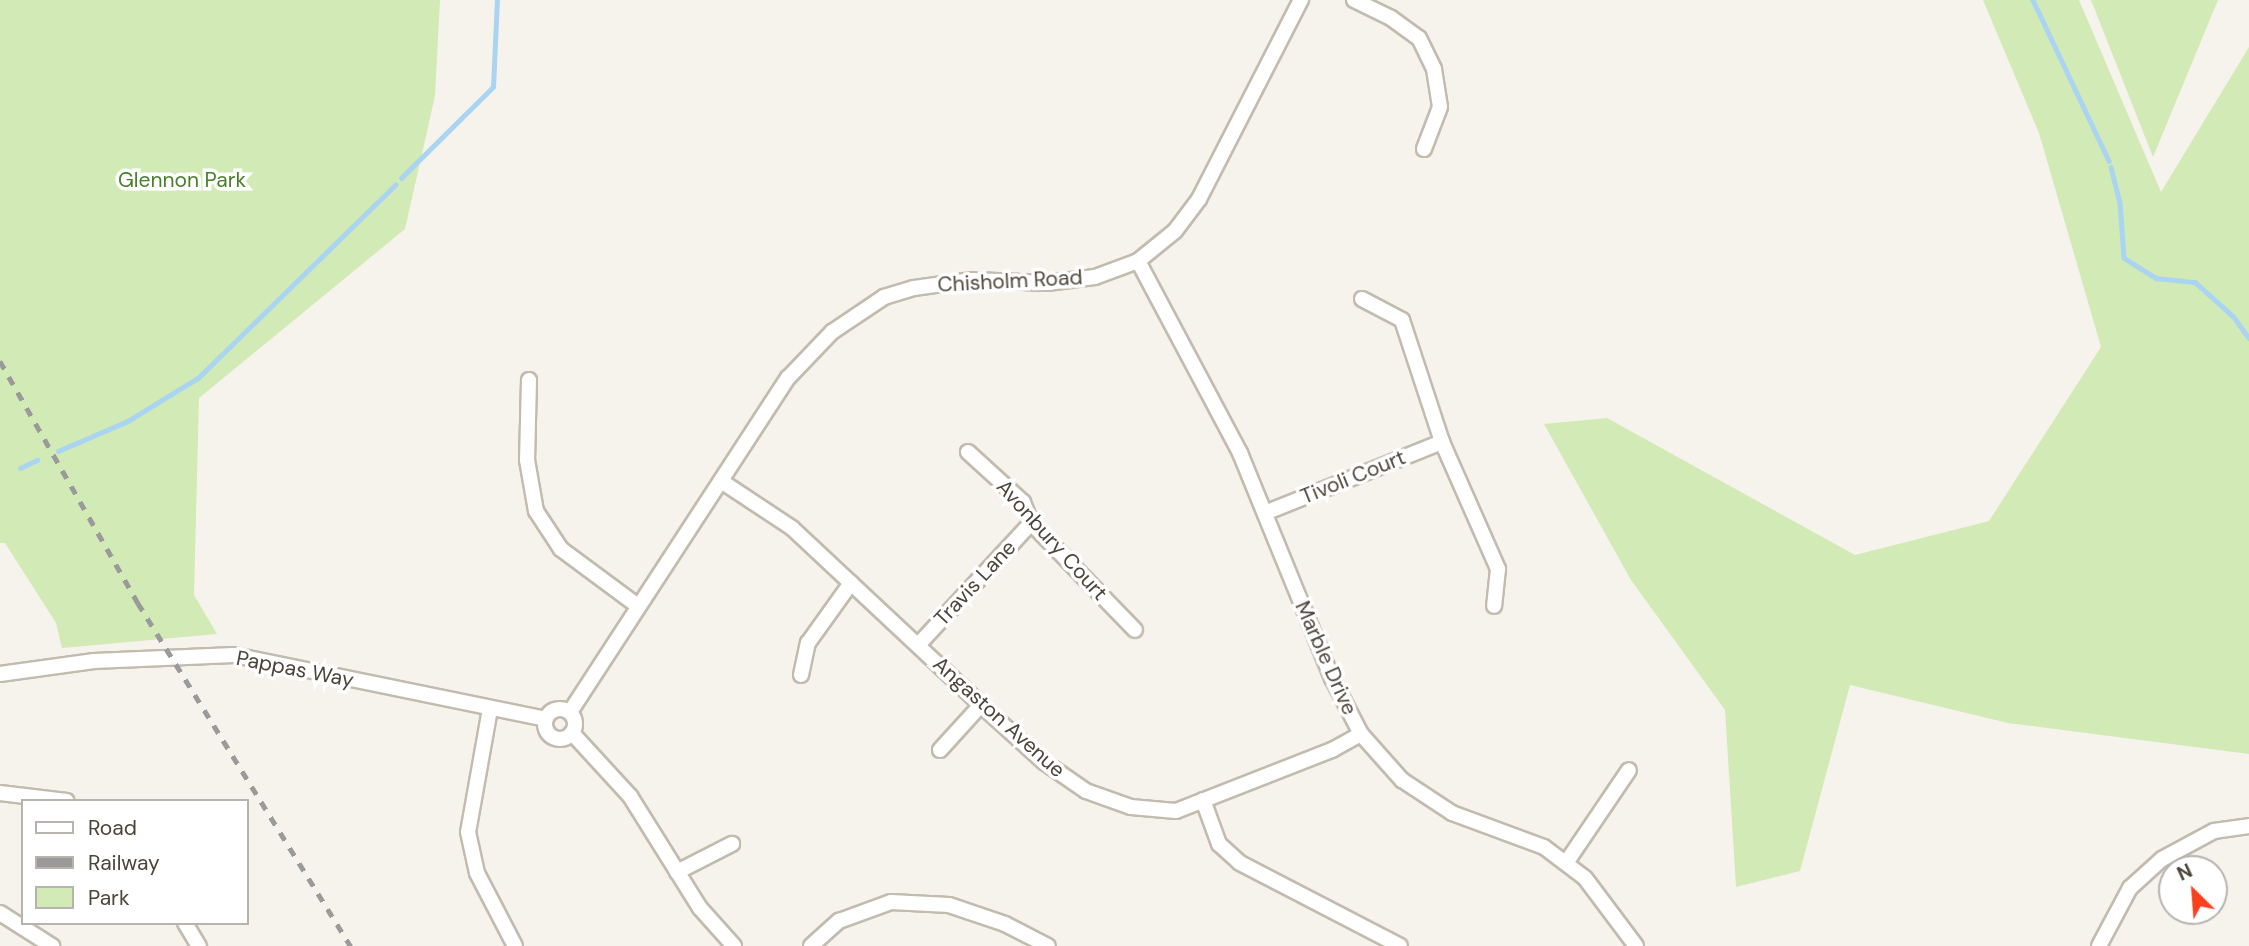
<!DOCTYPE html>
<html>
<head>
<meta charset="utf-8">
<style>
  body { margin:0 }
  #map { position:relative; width:2249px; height:946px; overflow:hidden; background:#f6f3ec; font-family:"DM Sans",sans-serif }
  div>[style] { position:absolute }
  .green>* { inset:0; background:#d2eab5 }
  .stream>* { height:4.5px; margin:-2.25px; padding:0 2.25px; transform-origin:2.25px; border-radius:2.25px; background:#a9d4f2 }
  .roads { filter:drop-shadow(2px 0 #c2bbae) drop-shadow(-2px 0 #c2bbae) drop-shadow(0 2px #c2bbae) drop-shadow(0 -2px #c2bbae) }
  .minor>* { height:14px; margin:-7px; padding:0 7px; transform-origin:7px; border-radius:7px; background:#fff }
  .minor>.ring { margin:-7px; padding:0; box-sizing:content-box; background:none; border:14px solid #fff; border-radius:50% }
  .rail>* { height:4.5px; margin-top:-2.25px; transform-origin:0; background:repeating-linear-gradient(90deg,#9a9a9a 0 9px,transparent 0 18px) }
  span { translate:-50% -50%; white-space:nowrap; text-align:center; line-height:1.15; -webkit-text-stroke:7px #fff; paint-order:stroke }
  .park-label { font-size:21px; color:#4a7f2a }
  .street-label { font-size:21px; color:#4b4439 }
  .legend { position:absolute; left:21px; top:799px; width:228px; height:126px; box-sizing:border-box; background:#fff; border:2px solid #b7b4b0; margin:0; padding:9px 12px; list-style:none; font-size:21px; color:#4b4439 }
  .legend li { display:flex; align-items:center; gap:14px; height:35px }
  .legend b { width:35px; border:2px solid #b7b4b0 }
  .north { position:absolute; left:2158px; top:855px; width:70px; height:70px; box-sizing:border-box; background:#fff; border:2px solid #b7b4b0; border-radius:50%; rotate:335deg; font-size:19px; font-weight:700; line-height:28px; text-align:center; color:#4b4439 }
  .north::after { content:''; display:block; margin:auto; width:24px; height:32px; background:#fc3f1d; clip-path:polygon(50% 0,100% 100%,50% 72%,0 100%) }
</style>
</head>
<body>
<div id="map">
  <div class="green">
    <i style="clip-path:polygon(0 0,440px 0,435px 96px,405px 229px,199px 398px,194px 595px,217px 634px,62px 648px,56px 623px,5px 543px,0 543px)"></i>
    <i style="clip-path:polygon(1983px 0,2079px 0,2161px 192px,2249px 47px,2249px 754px,2008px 723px,1850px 685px,1800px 871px,1736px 887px,1725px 710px,1631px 580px,1544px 424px,1607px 418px,1855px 555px,1989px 521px,2101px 347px,2039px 133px)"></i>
    <i style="clip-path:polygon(2091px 0,2218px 0,2153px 157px)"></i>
  </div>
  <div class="stream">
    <i style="left:2033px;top:0;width:178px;rotate:64.7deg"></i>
    <i style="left:2111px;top:167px;width:36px;rotate:76deg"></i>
    <i style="left:2120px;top:202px;width:56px;rotate:85.9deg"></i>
    <i style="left:2124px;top:258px;width:38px;rotate:32deg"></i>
    <i style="left:2156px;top:278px;width:39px;rotate:6deg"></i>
    <i style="left:2195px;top:282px;width:51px;rotate:41.8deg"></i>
    <i style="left:2233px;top:316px;width:27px;rotate:54deg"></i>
    <i style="left:401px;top:178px;width:129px;rotate:-44.7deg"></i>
    <i style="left:493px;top:87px;width:87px;rotate:-87.4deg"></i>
    <i style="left:58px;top:451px;width:76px;rotate:-23.2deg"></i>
    <i style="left:128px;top:421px;width:82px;rotate:-31.6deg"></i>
    <i style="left:198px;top:378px;width:276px;rotate:-44.4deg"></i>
    <i style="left:20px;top:468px;width:19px;rotate:-25deg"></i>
  </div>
  <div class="roads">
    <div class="minor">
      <i style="left:1354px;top:0;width:41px;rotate:25.9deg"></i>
      <i style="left:1391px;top:18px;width:34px;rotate:36deg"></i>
      <i style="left:1419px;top:38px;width:34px;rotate:64deg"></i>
      <i style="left:1434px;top:69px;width:38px;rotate:81deg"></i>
      <i style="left:1440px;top:107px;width:45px;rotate:110.9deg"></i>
      <i style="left:1138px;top:261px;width:217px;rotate:62deg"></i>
      <i style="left:1240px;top:453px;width:243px;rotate:67.8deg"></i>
      <i style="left:1332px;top:678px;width:63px;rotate:62.6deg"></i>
      <i style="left:1361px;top:734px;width:62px;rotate:48.3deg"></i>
      <i style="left:1402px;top:780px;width:60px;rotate:33.4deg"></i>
      <i style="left:1452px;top:813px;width:98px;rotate:20.3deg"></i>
      <i style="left:1544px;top:847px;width:51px;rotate:37.1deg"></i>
      <i style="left:1585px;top:878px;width:85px;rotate:53.1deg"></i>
      <i style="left:1362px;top:299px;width:45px;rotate:27.7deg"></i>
      <i style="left:1402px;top:320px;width:128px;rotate:71.8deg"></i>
      <i style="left:1442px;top:442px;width:139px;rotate:66.2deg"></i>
      <i style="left:1498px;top:569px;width:37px;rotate:96deg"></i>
      <i style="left:529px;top:380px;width:80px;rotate:91.4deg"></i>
      <i style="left:527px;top:460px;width:52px;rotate:80deg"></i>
      <i style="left:536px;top:511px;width:45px;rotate:56.7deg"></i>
      <i style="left:561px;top:549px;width:96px;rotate:36.5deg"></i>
      <i style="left:968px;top:452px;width:74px;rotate:42.3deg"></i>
      <i style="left:1023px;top:502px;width:22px;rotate:69deg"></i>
      <i style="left:1031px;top:523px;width:149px;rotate:45.8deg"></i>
      <i style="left:721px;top:481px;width:85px;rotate:33.5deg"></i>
      <i style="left:792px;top:528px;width:259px;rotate:43.1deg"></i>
      <i style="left:981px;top:705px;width:85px;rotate:42.1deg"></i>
      <i style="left:1044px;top:762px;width:51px;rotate:34.6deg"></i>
      <i style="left:1086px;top:791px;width:48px;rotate:19.6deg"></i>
      <i style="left:1131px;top:807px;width:45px;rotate:5.1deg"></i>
      <i style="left:1176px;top:811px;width:168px;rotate:-21.4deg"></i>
      <i style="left:1332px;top:750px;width:33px;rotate:-29deg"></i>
      <i style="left:1265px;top:513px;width:191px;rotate:-21.9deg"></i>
      <i style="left:919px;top:644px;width:165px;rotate:-47.2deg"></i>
      <i style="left:0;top:674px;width:95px;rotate:-7.9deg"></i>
      <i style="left:94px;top:661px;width:140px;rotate:-2.5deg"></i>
      <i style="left:234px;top:655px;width:318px;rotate:11.6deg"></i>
      <i style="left:801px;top:675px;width:33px;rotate:-78deg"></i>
      <i style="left:808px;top:643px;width:74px;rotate:-54.4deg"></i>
      <i style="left:490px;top:709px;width:125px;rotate:100.1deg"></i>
      <i style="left:468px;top:832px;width:42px;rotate:77.6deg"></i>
      <i style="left:477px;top:873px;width:82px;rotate:62.5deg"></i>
      <i class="ring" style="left:545px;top:709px;width:16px;height:16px"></i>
      <i style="left:570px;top:712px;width:399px;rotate:-56.9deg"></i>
      <i style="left:788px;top:378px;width:64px;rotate:-46.3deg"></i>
      <i style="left:832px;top:332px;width:63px;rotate:-33.9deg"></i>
      <i style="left:884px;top:297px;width:31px;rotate:-17deg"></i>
      <i style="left:914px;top:288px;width:59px;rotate:-7.9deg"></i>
      <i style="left:972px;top:280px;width:75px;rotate:2.3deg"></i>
      <i style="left:1047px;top:283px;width:48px;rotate:-7.1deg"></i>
      <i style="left:1095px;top:277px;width:46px;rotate:-20.4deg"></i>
      <i style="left:1138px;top:261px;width:48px;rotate:-39deg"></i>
      <i style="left:1175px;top:231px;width:40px;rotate:-53deg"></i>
      <i style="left:1199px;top:199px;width:224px;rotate:-62.9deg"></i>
      <i style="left:572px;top:733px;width:86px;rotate:47.4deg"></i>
      <i style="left:630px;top:796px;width:132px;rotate:58deg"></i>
      <i style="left:700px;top:908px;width:51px;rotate:48.2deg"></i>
      <i style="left:940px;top:750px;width:61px;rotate:-47.7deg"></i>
      <i style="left:0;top:793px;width:67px;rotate:6.8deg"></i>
      <i style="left:1203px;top:800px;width:47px;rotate:70deg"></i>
      <i style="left:1219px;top:844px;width:28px;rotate:42deg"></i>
      <i style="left:1240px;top:863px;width:180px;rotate:27.4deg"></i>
      <i style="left:1566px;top:863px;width:112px;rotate:-55.9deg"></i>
      <i style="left:677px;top:872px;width:62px;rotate:-27deg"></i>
      <i style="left:0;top:913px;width:62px;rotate:32.4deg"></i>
      <i style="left:185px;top:923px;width:27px;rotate:59deg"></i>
      <i style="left:811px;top:946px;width:38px;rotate:-42deg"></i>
      <i style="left:839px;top:921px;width:55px;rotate:-20.1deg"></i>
      <i style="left:891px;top:902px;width:58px;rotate:3deg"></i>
      <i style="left:949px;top:905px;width:59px;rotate:18.7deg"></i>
      <i style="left:1005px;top:924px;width:48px;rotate:27.1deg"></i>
      <i style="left:2099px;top:946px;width:66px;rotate:-61.9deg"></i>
      <i style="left:2130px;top:888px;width:43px;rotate:-42.2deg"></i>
      <i style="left:2162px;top:859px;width:59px;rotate:-28.3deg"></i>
      <i style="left:2214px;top:831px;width:35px;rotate:-8deg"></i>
    </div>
  </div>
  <div class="rail">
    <i style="left:0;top:361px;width:279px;rotate:60.3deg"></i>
    <i style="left:138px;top:603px;width:404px;rotate:58.2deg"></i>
  </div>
  <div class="park-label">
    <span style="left:182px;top:180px">Glennon Park</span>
  </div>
  <div class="street-label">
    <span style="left:1010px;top:281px;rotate:-3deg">Chisholm Road</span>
    <span style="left:1353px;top:477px;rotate:-22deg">Tivoli Court</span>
    <span style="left:1052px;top:540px;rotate:48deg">Avonbury Court</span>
    <span style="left:975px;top:583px;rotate:-47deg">Travis Lane</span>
    <span style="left:1326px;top:658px;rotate:66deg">Marble Drive</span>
    <span style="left:295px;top:669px;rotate:11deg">Pappas Way</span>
    <span style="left:999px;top:717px;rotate:42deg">Angaston Avenue</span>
  </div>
  <ul class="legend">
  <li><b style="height:9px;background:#fff"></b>Road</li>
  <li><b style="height:9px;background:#9a9a9a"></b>Railway</li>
  <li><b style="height:19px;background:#d2eab5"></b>Park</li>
  </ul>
  <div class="north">N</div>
</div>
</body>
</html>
